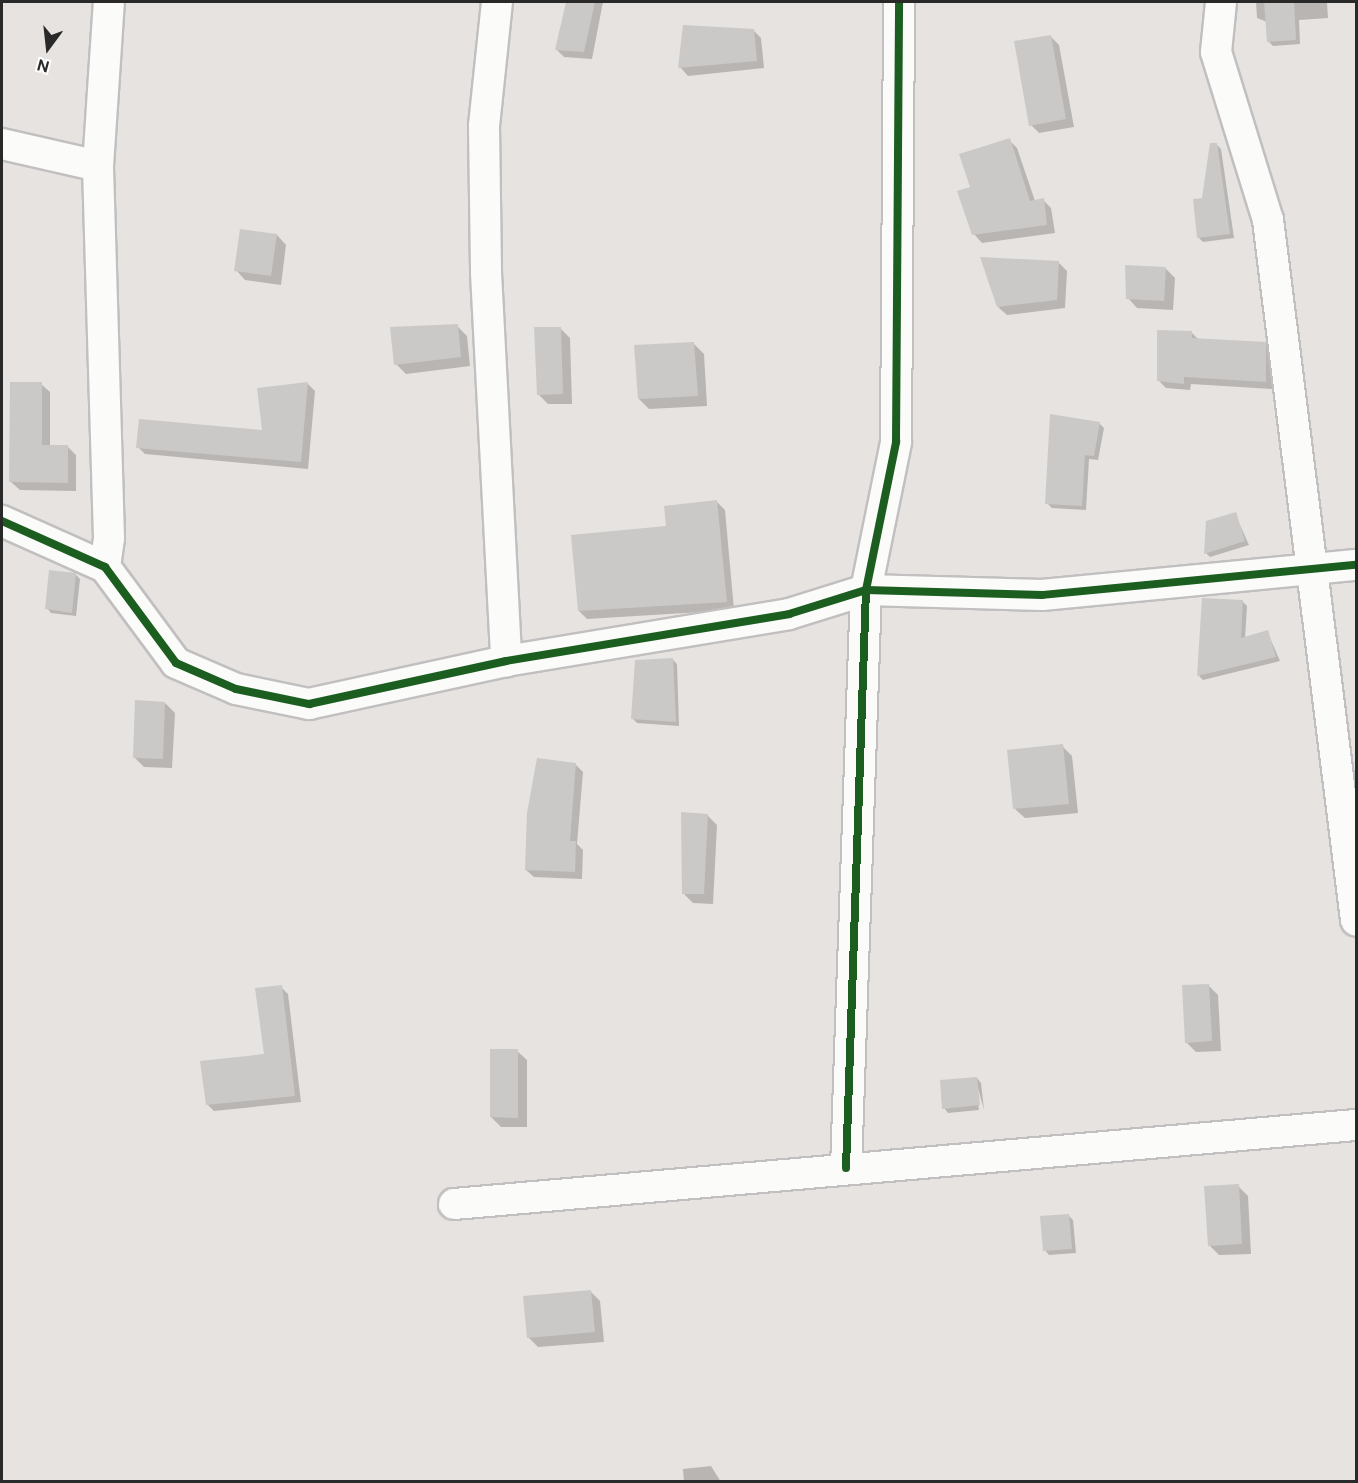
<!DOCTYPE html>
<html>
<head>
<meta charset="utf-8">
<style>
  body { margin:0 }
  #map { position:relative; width:1358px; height:1483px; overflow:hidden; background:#e6e3e0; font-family:"DM Sans",sans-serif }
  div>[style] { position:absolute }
  .shadow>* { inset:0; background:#0003 }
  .building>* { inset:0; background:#cbc9c7 }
  .roads { filter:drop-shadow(2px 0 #c1bfc0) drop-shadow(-2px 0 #c1bfc0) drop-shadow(0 2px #c1bfc0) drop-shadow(0 -2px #c1bfc0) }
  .minor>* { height:30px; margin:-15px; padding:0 15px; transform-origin:15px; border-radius:15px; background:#fbfbfa }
  .cycleway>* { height:8px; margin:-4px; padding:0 4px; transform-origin:4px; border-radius:4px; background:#1b5e20 }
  span { translate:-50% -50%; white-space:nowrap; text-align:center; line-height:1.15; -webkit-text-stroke:4.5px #fff; paint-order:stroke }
  .frame { position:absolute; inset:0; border:3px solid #292929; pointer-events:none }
  .north { position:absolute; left:18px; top:18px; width:60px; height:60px; -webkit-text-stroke:4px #fff; paint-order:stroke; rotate:195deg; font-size:16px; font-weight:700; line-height:24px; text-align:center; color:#292929 }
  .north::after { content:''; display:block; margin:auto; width:21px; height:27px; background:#292929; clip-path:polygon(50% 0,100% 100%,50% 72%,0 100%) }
</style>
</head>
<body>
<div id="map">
  <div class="shadow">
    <i style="clip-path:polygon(568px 2px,603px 2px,592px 59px,564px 57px,556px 49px)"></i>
    <i style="clip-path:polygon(1256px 2px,1327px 2px,1328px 18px,1299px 20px,1300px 44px,1273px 46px,1268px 41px,1267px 22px,1257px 18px)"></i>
    <i style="clip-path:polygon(753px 30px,761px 38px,764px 68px,688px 76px,680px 67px)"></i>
    <i style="clip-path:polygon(1050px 36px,1059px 45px,1074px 127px,1039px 133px,1031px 125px)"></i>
    <i style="clip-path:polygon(1009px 140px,1017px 148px,1035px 201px,1043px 200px,1051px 208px,1055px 233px,982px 243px,974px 234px,972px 188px)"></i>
    <i style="clip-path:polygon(1217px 145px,1221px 149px,1234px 238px,1203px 242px,1199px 238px)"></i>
    <i style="clip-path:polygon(277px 235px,286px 245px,281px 285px,245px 280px,236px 270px)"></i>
    <i style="clip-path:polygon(1059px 263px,1067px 271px,1065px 308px,1007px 315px,998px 307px)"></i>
    <i style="clip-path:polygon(1166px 269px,1175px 278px,1173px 310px,1137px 308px,1128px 298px)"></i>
    <i style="clip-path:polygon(457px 326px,467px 336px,470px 366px,406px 374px,396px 364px)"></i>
    <i style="clip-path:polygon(560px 328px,570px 338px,572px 404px,548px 404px,538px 394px)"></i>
    <i style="clip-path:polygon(1191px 332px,1199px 340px,1265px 344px,1273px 351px,1272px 389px,1191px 384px,1190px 390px,1166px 388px,1158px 380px)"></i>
    <i style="clip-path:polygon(694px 344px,704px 354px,707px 406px,649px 409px,639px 399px)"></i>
    <i style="clip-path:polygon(41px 384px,50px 392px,50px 446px,67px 446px,76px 455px,76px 491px,20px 490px,11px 482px)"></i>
    <i style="clip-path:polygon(308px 384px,315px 391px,308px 469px,145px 454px,138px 447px,263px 432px)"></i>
    <i style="clip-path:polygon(1099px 423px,1104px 428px,1098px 460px,1089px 459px,1086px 510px,1052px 508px,1047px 503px)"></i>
    <i style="clip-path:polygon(717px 502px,725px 510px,734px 610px,587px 619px,579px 611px,667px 528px)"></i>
    <i style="clip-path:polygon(1235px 514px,1249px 545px,1210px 557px,1206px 553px)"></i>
    <i style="clip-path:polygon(75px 574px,80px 579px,76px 616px,51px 613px,47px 608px)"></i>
    <i style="clip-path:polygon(1242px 601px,1247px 606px,1245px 639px,1267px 631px,1280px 661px,1203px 680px,1199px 676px)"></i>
    <i style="clip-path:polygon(673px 660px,677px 664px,679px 726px,637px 723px,633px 719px)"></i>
    <i style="clip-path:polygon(165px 703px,175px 713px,172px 768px,144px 767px,134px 757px)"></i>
    <i style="clip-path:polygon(1062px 746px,1072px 756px,1078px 813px,1025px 818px,1015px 809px)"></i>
    <i style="clip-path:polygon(575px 764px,583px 772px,577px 844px,583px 850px,582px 879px,534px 877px,526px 870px)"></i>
    <i style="clip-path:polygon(707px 815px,717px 825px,713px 904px,693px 903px,683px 893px)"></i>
    <i style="clip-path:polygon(1208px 985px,1218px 995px,1221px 1051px,1196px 1052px,1186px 1042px)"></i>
    <i style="clip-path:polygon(281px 987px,288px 994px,301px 1102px,214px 1111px,207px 1104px,265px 1055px)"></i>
    <i style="clip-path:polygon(517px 1051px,527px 1060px,527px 1127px,501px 1127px,491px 1117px)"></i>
    <i style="clip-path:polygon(977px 1078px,981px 1083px,984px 1110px,976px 1081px,979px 1110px,948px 1113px,944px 1108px)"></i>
    <i style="clip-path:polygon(1238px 1186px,1248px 1196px,1251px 1254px,1219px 1255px,1209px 1245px)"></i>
    <i style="clip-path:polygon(1068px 1215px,1073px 1220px,1076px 1253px,1049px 1255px,1045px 1250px)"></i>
    <i style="clip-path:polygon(590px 1291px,600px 1301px,604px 1342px,538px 1347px,528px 1337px)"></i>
    <i style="clip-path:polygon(711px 1466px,721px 1482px,684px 1482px,683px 1469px)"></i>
  </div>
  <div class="building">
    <i style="clip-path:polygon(566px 2px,595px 2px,584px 52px,555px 50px)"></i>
    <i style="clip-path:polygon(1264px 2px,1294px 2px,1296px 40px,1267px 42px)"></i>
    <i style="clip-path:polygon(683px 25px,754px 29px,757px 61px,678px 68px)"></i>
    <i style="clip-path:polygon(1051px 35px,1066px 119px,1029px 126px,1014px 41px)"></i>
    <i style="clip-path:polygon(1010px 138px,1030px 201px,1044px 198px,1047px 225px,972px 235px,957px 191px,970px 187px,959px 154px)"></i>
    <i style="clip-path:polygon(1210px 143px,1217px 143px,1230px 234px,1197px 238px,1193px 199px,1202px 198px)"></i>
    <i style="clip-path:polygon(240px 229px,277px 234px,271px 276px,234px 271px)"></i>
    <i style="clip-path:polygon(980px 257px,1059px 261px,1057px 300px,997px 307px)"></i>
    <i style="clip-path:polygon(1125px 265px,1166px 267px,1164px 301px,1126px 299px)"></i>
    <i style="clip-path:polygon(458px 324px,461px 357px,394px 365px,390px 327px)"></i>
    <i style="clip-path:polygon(534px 327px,561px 327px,563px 394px,537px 395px)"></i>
    <i style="clip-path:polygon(1157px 330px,1192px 331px,1192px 338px,1266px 342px,1266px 382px,1184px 377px,1184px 384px,1157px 381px)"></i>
    <i style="clip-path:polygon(694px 342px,698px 396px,638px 399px,634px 345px)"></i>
    <i style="clip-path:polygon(10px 382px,42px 382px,42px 445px,68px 445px,68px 483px,9px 482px)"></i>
    <i style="clip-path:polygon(308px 382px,301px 462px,136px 448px,139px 419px,262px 430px,257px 388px)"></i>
    <i style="clip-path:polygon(1050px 414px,1100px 422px,1094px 456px,1085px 455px,1082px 506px,1045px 504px)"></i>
    <i style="clip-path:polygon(717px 500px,727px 602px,578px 611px,571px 535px,666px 526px,664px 506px)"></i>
    <i style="clip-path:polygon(1236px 512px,1245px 541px,1204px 554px,1206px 521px)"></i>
    <i style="clip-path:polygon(49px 570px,76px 573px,72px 613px,45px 609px)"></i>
    <i style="clip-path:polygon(1202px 598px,1243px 600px,1241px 638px,1268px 630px,1276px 657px,1197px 676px)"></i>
    <i style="clip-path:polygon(673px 658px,676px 722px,631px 719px,635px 660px)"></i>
    <i style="clip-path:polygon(135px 700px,165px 702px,163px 759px,133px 758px)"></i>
    <i style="clip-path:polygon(1063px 744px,1069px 804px,1013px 809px,1007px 750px)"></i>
    <i style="clip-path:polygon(537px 758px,576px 763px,570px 841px,576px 841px,575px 872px,525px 870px,527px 813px)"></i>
    <i style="clip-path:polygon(681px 812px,708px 814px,704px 894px,682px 894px)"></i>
    <i style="clip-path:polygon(1209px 984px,1212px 1041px,1185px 1043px,1182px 985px)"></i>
    <i style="clip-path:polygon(282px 985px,295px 1096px,206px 1105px,200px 1061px,264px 1054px,255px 988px)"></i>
    <i style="clip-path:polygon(490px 1049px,518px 1049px,518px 1118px,490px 1117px)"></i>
    <i style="clip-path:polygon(977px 1077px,980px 1105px,942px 1109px,940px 1080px)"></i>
    <i style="clip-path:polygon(1239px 1184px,1242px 1244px,1208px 1246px,1204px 1186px)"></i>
    <i style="clip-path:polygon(1069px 1214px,1072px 1249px,1043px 1251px,1040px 1216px)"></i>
    <i style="clip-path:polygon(591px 1290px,595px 1332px,527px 1338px,523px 1296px)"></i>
  </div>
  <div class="roads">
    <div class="minor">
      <i style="left:497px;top:2px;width:125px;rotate:96deg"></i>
      <i style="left:484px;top:126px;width:147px;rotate:89.2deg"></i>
      <i style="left:486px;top:273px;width:389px;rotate:87deg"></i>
      <i style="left:1221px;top:2px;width:50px;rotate:95.7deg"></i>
      <i style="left:1216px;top:52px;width:176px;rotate:72.8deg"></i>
      <i style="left:1268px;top:220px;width:706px;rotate:82.83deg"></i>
      <i style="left:2px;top:144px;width:98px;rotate:12.9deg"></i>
      <i style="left:2px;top:521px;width:113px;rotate:24.1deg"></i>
      <i style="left:105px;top:567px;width:119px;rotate:53.5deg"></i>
      <i style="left:176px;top:663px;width:65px;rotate:23.4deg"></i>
      <i style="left:236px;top:689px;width:75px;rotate:11.6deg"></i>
      <i style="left:309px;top:704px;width:202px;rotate:-12.3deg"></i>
      <i style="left:506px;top:661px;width:287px;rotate:-9.4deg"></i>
      <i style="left:789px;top:614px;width:81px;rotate:-17.3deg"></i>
      <i style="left:866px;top:590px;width:176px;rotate:1.6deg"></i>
      <i style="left:1042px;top:595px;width:315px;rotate:-5.5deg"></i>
      <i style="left:105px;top:567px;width:29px;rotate:-82deg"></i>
      <i style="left:109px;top:538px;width:372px;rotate:-91.7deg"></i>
      <i style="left:98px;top:166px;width:164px;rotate:-86.2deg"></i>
      <i style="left:846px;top:1168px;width:578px;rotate:-88.02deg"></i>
      <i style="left:866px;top:590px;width:151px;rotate:-78.5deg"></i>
      <i style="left:896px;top:442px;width:440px;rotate:-89.6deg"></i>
      <i style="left:454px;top:1204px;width:905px;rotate:-5.01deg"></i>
    </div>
  </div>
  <div class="cycleway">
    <i style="left:2px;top:521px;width:113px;rotate:24.1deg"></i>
    <i style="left:105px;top:567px;width:119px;rotate:53.5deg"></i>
    <i style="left:176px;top:663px;width:65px;rotate:23.4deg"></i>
    <i style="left:236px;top:689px;width:75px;rotate:11.6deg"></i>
    <i style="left:309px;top:704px;width:202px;rotate:-12.3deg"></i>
    <i style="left:506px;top:661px;width:287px;rotate:-9.4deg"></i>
    <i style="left:789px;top:614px;width:81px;rotate:-17.3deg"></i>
    <i style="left:866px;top:590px;width:176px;rotate:1.6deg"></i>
    <i style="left:1042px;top:595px;width:315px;rotate:-5.5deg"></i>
    <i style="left:846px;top:1168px;width:578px;rotate:-88.02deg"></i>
    <i style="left:866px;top:590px;width:151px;rotate:-78.5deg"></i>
    <i style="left:896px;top:442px;width:440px;rotate:-89.6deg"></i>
  </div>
  <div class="frame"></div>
  <div class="north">N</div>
</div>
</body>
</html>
